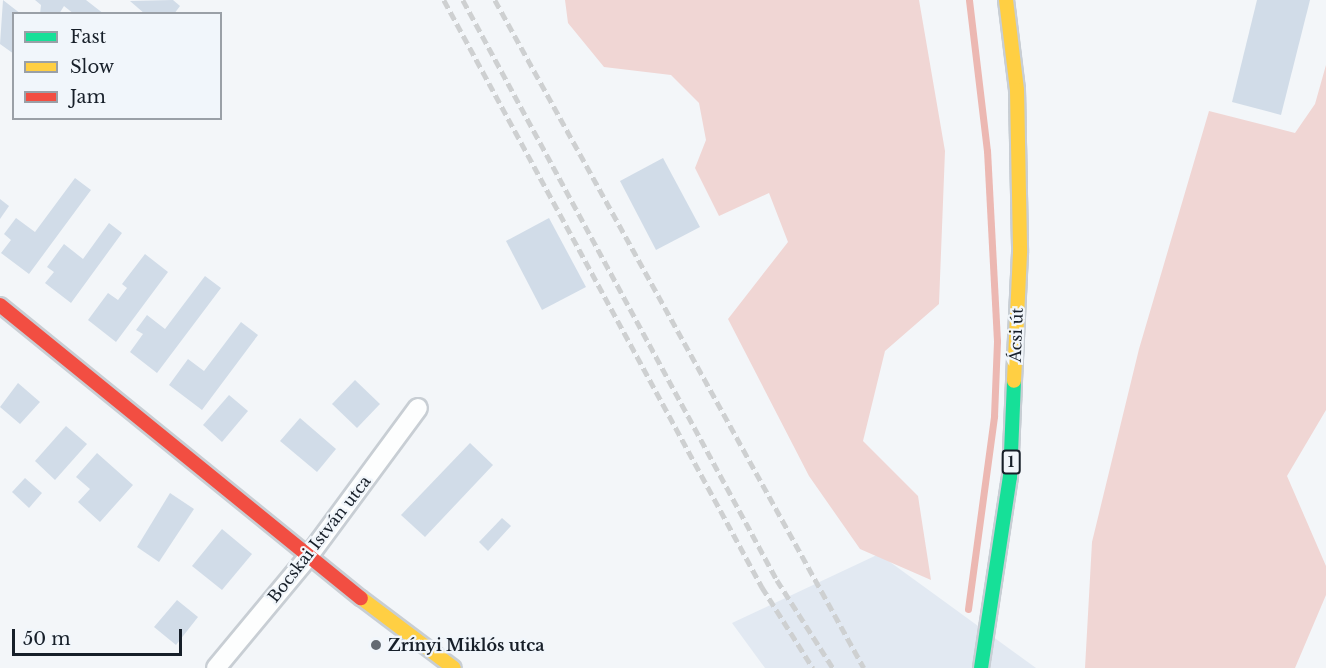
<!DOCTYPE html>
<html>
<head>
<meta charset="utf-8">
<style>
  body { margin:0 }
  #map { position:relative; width:1326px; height:668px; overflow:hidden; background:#f3f6f9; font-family:"Libre Baskerville",serif }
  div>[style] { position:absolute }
  .built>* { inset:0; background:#e2e9f2 }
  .green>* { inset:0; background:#f0d6d4 }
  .stream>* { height:7px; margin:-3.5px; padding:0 3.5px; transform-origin:3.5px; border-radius:3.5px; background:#ecb8b2 }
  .building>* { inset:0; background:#d1dce8 }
  .roads { filter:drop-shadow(2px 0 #c8ced4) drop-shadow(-2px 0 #c8ced4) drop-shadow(0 2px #c8ced4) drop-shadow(0 -2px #c8ced4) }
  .street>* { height:18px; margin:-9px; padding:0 9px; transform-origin:9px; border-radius:9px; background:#fdfefe }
  .fast>* { height:14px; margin:-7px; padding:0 7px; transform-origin:7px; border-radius:7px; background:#16e098 }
  .slow>* { height:14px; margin:-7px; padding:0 7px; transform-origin:7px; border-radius:7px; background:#ffcf43 }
  .jam>* { height:14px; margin:-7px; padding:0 7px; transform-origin:7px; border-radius:7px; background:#f24e42 }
  .rail>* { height:4.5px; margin-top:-2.25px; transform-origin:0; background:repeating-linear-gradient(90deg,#ced0d1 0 9px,transparent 0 13.5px) }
  .dots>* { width:16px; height:16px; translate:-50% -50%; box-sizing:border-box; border:3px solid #f1f6fb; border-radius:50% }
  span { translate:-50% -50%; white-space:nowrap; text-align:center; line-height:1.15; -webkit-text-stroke:4.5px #f1f6fb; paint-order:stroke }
  .shield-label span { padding:2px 4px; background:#f1f6fb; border:2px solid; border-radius:4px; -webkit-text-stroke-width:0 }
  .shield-label { font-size:15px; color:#171f29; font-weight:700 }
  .street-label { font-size:16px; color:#171f29 }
  .poi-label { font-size:16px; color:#171f29; font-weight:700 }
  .left { translate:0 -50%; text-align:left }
  .legend { position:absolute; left:12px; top:12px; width:210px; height:108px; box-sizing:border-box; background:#f1f6fb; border:2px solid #9aa0a7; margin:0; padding:8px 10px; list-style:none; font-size:18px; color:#171f29 }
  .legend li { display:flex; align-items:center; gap:12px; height:30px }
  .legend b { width:30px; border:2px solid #9aa0a7 }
  .scale { position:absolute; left:12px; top:629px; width:170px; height:27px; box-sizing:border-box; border:3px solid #171f29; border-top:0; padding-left:8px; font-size:18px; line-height:21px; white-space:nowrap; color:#171f29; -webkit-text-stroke:4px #f1f6fb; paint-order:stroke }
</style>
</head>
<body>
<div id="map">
  <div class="built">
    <i style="clip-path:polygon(879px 554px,1036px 668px,765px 668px,732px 623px)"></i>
  </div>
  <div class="green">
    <i style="clip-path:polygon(565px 0,919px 0,945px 151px,939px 304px,885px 351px,863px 441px,918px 496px,931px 580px,860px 549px,809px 476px,728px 319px,788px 242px,769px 193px,719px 216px,695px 168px,706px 140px,699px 103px,671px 75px,604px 67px,568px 23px)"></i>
    <i style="clip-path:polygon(1326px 65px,1326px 410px,1287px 476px,1326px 566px,1326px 595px,1295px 668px,1085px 668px,1092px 542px,1139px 349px,1209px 111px,1295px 133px,1315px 104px)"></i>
  </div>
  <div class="stream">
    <i style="left:968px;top:609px;width:195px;rotate:-82.3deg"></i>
    <i style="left:994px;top:416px;width:75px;rotate:-87.7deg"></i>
    <i style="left:997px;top:341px;width:190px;rotate:-93deg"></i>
    <i style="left:987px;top:151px;width:152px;rotate:-96.8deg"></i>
  </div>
  <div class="building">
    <i style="clip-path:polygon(3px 0,21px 14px,14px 14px,14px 54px,0 44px)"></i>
    <i style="clip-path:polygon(35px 0,86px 0,104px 14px,74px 14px,64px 6px,59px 14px,40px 14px,41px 5px)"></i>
    <i style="clip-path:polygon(173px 0,180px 6px,174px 14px,145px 14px,130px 1px)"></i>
    <i style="clip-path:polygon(1257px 0,1310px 0,1281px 115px,1232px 102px)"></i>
    <i style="clip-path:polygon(663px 158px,700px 227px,656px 250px,620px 181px)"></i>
    <i style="clip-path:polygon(75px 178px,91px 190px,29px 274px,1px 253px,11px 240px,4px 234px,16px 218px,35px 232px)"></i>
    <i style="clip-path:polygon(0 199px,9px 206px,0 219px)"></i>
    <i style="clip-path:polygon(549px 218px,586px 287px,542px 310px,506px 241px)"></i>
    <i style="clip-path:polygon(109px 223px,122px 233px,71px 303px,45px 283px,54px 272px,47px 267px,64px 244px,83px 259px)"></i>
    <i style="clip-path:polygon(145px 254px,168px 272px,116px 342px,88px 320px,108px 293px,118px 300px,127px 288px,122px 284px)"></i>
    <i style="clip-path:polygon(205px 276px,221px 288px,157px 373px,130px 352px,143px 334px,136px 330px,147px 315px,165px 329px)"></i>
    <i style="clip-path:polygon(241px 322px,258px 335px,202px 410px,169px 385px,188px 359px,204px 371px)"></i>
    <i style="clip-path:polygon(355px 380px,380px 404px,357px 428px,332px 404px)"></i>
    <i style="clip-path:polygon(18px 383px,40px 402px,20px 424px,0 407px)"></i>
    <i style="clip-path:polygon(229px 395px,248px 411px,222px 442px,203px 425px)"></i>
    <i style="clip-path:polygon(300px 418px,336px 449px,317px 472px,280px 441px)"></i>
    <i style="clip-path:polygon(66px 426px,87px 444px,55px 480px,35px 461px)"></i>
    <i style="clip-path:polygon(470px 443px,493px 465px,425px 537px,401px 515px)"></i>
    <i style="clip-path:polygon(97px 453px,133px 485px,100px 522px,78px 502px,90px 489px,76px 477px)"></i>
    <i style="clip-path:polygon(25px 478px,42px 493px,29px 508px,12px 492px)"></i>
    <i style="clip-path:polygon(170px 493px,194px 509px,159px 562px,137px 547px)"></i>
    <i style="clip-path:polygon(502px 518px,511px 526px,488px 551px,479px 542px)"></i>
    <i style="clip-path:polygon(222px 529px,252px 554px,222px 590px,192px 566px)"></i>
    <i style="clip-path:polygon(177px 600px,198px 617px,176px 645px,154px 627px)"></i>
  </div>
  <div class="roads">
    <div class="street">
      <i style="left:216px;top:668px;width:144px;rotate:-50.3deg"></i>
      <i style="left:308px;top:557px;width:185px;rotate:-53.6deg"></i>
    </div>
    <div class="fast">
      <i style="left:981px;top:668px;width:193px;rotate:-81.4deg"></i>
      <i style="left:1010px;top:477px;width:96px;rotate:-87.6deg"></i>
    </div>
    <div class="slow">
      <i style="left:1006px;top:0;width:91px;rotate:83deg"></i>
      <i style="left:1017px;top:90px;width:163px;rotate:88.9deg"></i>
      <i style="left:1020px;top:253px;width:128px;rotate:92.7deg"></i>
      <i style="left:361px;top:598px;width:116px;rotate:37deg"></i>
    </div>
    <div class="jam">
      <i style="left:0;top:305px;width:465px;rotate:39.1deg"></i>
    </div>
  </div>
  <div class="rail">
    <i style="left:444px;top:0;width:668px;rotate:61.55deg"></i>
    <i style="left:762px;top:587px;width:96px;rotate:57.8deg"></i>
    <i style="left:463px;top:0;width:660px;rotate:61.57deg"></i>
    <i style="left:777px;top:580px;width:104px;rotate:57.5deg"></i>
    <i style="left:495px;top:0;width:763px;rotate:61.08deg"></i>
  </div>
  <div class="dots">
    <i style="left:376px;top:645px;background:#646a72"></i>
  </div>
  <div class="shield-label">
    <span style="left:1011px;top:462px">1</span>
  </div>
  <div class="street-label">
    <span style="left:1016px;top:335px;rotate:-88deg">Ácsi út</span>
    <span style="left:319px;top:539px;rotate:-52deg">Bocskai István utca</span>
  </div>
  <div class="poi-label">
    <span class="left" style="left:388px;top:645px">Zrínyi Miklós utca</span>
  </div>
  <ul class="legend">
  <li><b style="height:8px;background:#16e098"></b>Fast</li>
  <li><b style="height:8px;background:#ffcf43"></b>Slow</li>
  <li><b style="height:8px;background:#f24e42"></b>Jam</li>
  </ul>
  <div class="scale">50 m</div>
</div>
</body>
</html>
